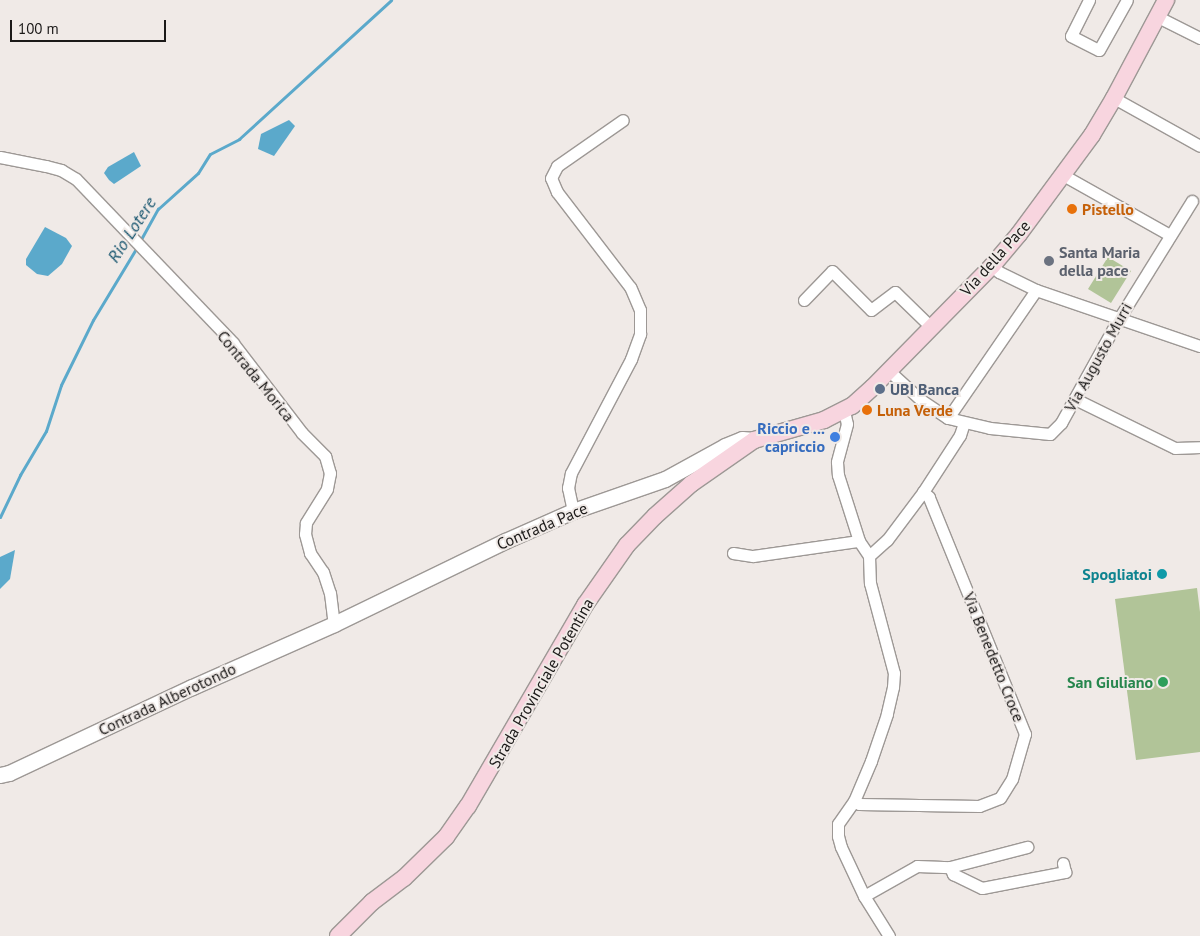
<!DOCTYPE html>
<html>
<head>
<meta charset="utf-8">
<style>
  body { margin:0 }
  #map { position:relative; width:1200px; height:936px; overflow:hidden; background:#f0eae7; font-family:"PT Sans",sans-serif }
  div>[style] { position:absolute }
  .green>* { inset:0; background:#b1c498 }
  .water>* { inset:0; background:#5ba9cb }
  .stream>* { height:3px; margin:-1.5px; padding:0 1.5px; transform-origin:1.5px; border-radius:1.5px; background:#5ba9cb }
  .roads { filter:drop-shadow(1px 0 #9d9895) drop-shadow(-1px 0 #9d9895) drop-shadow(0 1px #9d9895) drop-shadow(0 -1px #9d9895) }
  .minor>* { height:11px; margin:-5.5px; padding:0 5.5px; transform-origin:5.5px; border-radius:5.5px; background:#fff }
  .tertiary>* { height:15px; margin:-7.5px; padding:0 7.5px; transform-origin:7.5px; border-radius:7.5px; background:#fff }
  .secondary>* { height:16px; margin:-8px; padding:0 8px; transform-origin:8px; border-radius:8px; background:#f8d5df }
  .dots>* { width:14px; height:14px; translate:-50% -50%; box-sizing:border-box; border:2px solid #f0eae7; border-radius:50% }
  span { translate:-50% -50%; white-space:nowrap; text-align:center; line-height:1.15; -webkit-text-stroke:4px #f0eae7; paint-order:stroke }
  .food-label { font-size:16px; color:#c56008; font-weight:700 }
  .left { translate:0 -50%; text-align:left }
  .worship-label { font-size:16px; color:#5b616d; font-weight:700 }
  .street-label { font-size:16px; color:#1b1918 }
  .service-label { font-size:16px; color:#4e5e75; font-weight:700 }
  .shop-label { font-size:16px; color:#366cbe; font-weight:700 }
  .right { translate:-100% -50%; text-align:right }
  .culture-label { font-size:16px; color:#0d838f; font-weight:700 }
  .leisure-label { font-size:16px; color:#27864d; font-weight:700 }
  .water-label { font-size:18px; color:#1b5871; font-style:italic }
  .scale { position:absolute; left:10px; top:20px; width:156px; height:22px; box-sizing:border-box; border:2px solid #1b1918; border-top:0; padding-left:6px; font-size:15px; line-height:18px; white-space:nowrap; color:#1b1918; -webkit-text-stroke:4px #f0eae7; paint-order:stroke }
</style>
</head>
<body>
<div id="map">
  <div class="green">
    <i style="clip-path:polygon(1108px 257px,1131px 271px,1111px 303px,1088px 289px)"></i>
    <i style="clip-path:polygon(1197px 588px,1200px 612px,1200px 752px,1136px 760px,1115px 599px)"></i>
  </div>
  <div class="water">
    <i style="clip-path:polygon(289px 120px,295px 126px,274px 156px,258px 149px,261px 134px)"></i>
    <i style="clip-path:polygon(134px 152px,141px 166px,114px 184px,109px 180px,104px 173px,108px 167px)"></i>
    <i style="clip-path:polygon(45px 227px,66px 238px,72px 246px,62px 264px,48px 276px,37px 274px,26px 265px,26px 259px)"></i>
    <i style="clip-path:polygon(15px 550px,10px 579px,0 589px,0 557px)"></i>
  </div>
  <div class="stream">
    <i style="left:140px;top:241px;width:37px;rotate:-61deg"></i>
    <i style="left:158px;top:209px;width:54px;rotate:-42deg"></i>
    <i style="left:198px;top:173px;width:22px;rotate:-58deg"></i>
    <i style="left:210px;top:154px;width:33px;rotate:-27deg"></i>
    <i style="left:239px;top:139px;width:206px;rotate:-42.4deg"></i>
    <i style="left:0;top:517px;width:47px;rotate:-64.5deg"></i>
    <i style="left:20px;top:475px;width:51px;rotate:-59.4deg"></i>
    <i style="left:46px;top:431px;width:48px;rotate:-71.9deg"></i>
    <i style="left:61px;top:385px;width:72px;rotate:-63.8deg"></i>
    <i style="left:93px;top:320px;width:85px;rotate:-58.9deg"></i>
  </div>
  <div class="roads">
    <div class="minor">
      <i style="left:1089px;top:0;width:40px;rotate:116.6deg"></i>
      <i style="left:1071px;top:36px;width:31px;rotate:27deg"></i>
      <i style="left:1099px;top:50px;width:57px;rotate:-60.8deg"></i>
      <i style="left:1158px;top:17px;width:47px;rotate:26.6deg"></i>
      <i style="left:1114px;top:98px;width:98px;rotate:29.2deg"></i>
      <i style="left:0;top:157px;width:47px;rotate:11.1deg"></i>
      <i style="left:46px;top:166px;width:16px;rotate:15deg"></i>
      <i style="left:61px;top:170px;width:17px;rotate:31deg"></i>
      <i style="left:76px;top:179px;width:227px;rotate:46.2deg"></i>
      <i style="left:233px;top:343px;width:113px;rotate:52.5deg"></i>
      <i style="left:302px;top:433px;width:33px;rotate:45deg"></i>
      <i style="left:325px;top:456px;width:18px;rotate:74deg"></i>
      <i style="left:330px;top:473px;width:16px;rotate:101deg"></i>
      <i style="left:327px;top:489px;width:40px;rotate:122deg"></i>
      <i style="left:306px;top:523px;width:11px;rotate:95deg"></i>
      <i style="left:305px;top:534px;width:20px;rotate:75deg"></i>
      <i style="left:310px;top:553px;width:23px;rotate:56deg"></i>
      <i style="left:323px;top:572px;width:22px;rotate:72deg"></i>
      <i style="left:330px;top:593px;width:31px;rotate:83deg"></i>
      <i style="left:1063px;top:175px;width:123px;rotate:29.3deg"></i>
      <i style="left:992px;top:266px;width:9px;rotate:41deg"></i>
      <i style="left:999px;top:272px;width:41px;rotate:25.9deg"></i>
      <i style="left:1036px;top:290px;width:173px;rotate:18.9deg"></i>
      <i style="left:804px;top:300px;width:40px;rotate:-46deg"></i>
      <i style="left:832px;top:271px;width:55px;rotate:45deg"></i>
      <i style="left:871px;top:310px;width:30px;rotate:-37deg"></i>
      <i style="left:895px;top:292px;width:50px;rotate:44.2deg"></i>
      <i style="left:888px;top:370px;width:45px;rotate:42.3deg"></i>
      <i style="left:921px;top:400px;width:32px;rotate:34deg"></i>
      <i style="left:948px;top:418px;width:43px;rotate:13.4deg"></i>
      <i style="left:990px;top:428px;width:60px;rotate:5.7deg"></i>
      <i style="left:1050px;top:434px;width:16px;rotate:-45deg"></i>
      <i style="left:1061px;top:423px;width:112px;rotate:-61.1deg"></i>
      <i style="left:1115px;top:325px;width:146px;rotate:-58.2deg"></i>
      <i style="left:1075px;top:399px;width:111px;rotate:26.1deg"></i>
      <i style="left:1175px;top:448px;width:25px;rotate:-2deg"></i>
      <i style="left:844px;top:411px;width:13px;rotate:77deg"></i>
      <i style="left:847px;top:424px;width:39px;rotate:105deg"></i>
      <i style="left:837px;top:462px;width:13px;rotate:86deg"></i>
      <i style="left:838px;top:475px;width:69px;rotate:72.3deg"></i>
      <i style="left:859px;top:541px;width:18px;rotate:56deg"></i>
      <i style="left:869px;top:556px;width:27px;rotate:88deg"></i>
      <i style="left:870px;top:583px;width:93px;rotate:75.1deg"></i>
      <i style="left:894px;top:673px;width:14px;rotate:94deg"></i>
      <i style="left:893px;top:687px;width:28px;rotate:103deg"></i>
      <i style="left:887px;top:714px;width:50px;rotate:108.8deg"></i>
      <i style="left:871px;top:761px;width:43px;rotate:113deg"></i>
      <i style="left:854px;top:801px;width:28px;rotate:125deg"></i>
      <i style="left:838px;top:824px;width:12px;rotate:90deg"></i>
      <i style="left:838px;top:836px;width:11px;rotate:75deg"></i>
      <i style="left:841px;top:847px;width:54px;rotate:64.9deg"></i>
      <i style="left:864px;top:896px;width:47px;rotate:58deg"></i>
      <i style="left:948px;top:418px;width:155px;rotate:-55.5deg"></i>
      <i style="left:573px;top:511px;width:24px;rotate:-102deg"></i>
      <i style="left:568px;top:488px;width:15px;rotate:-79deg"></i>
      <i style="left:571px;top:473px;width:129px;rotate:-62.2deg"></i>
      <i style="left:631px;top:359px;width:27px;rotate:-70deg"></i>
      <i style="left:640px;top:334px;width:24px;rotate:-90deg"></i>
      <i style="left:640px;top:310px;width:25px;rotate:-113deg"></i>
      <i style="left:630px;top:287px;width:120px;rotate:-127.5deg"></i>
      <i style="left:557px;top:192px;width:15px;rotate:-113deg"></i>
      <i style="left:551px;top:178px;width:13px;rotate:-63deg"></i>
      <i style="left:557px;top:166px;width:80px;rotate:-34.9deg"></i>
      <i style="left:733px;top:553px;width:20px;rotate:9deg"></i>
      <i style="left:753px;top:556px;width:107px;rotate:-8.1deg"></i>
      <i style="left:869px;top:556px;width:24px;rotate:-42deg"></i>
      <i style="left:887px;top:540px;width:60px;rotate:-53.1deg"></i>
      <i style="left:923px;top:492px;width:68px;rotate:-57deg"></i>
      <i style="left:960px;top:435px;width:13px;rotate:-72deg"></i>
      <i style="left:854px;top:801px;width:6px;rotate:31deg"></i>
      <i style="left:859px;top:804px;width:120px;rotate:1deg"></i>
      <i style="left:979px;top:806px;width:22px;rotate:-21deg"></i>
      <i style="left:1000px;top:798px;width:22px;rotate:-58deg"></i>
      <i style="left:1012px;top:779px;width:47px;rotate:-73.9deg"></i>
      <i style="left:1025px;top:734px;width:256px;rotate:-112.1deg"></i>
      <i style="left:929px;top:497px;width:8px;rotate:-140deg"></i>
      <i style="left:950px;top:867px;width:8px;rotate:67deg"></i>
      <i style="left:953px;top:874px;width:32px;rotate:26deg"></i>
      <i style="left:982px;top:888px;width:85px;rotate:-10.9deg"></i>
      <i style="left:1065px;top:872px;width:9px;rotate:-103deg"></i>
      <i style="left:864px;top:896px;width:61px;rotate:-29.5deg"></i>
      <i style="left:917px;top:866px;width:33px;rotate:2deg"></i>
      <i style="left:950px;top:867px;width:80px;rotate:-14.6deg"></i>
    </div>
    <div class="tertiary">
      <i style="left:0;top:775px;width:9px;rotate:-13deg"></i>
      <i style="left:9px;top:773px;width:202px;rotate:-25.2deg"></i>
      <i style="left:192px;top:687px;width:155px;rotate:-23.9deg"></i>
      <i style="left:334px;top:624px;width:190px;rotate:-25.9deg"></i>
      <i style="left:505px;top:541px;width:74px;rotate:-23.8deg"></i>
      <i style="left:573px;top:511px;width:97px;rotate:-19.2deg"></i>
      <i style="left:665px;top:479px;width:68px;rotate:-28.8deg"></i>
      <i style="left:725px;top:446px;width:18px;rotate:-22deg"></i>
      <i style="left:742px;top:439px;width:12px;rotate:5deg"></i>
    </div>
    <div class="secondary">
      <i style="left:338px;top:936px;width:48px;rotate:-45deg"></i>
      <i style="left:372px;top:902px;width:40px;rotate:-37deg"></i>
      <i style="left:404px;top:878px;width:59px;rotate:-44.3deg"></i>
      <i style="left:446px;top:837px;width:38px;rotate:-55deg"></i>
      <i style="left:468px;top:806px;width:233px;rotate:-59.8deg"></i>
      <i style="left:585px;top:605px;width:73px;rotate:-55deg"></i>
      <i style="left:627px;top:545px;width:40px;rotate:-46deg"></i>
      <i style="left:655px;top:516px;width:48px;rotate:-41.6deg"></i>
      <i style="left:691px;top:484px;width:77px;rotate:-34.9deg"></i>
      <i style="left:754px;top:440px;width:73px;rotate:-15.9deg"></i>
      <i style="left:824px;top:420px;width:31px;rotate:-27deg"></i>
      <i style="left:852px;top:406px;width:28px;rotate:-42deg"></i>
      <i style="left:873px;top:387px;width:170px;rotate:-45.5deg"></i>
      <i style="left:992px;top:266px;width:42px;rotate:-49.8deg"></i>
      <i style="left:1019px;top:234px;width:123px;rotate:-53.6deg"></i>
      <i style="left:1092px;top:135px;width:43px;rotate:-59.3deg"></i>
      <i style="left:1114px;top:98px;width:111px;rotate:-62deg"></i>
    </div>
  </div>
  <div class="dots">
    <i style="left:1072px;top:209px;background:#e8710a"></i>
    <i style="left:1049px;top:261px;background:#6b7280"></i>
    <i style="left:880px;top:389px;background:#5c6f8a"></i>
    <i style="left:867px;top:410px;background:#e8710a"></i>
    <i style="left:835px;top:437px;background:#3f7fe0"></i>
    <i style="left:1162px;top:574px;background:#0f9aa8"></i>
    <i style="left:1163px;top:682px;background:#2e9e5b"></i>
  </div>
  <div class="food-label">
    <span class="left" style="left:1082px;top:209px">Pistello</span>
    <span class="left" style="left:877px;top:410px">Luna Verde</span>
  </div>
  <div class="worship-label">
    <span class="left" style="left:1059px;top:261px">Santa Maria<br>della pace</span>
  </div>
  <div class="street-label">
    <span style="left:995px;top:258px;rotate:-48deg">Via della Pace</span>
    <span style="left:1098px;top:357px;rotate:-61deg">Via Augusto Murri</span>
    <span style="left:256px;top:376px;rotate:51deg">Contrada Morica</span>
    <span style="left:542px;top:526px;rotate:-23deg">Contrada Pace</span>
    <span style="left:994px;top:657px;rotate:68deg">Via Benedetto Croce</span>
    <span style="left:541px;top:683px;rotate:-60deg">Strada Provinciale Potentina</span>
    <span style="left:167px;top:699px;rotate:-25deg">Contrada Alberotondo</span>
  </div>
  <div class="service-label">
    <span class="left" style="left:890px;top:389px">UBI Banca</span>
  </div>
  <div class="shop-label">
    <span class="right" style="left:825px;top:437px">Riccio e ...<br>capriccio</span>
  </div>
  <div class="culture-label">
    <span class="right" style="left:1152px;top:574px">Spogliatoi</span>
  </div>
  <div class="leisure-label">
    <span class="right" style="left:1153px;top:682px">San Giuliano</span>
  </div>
  <div class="water-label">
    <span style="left:132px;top:230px;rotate:-57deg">Rio Lotere</span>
  </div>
  <div class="scale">100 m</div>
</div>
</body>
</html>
